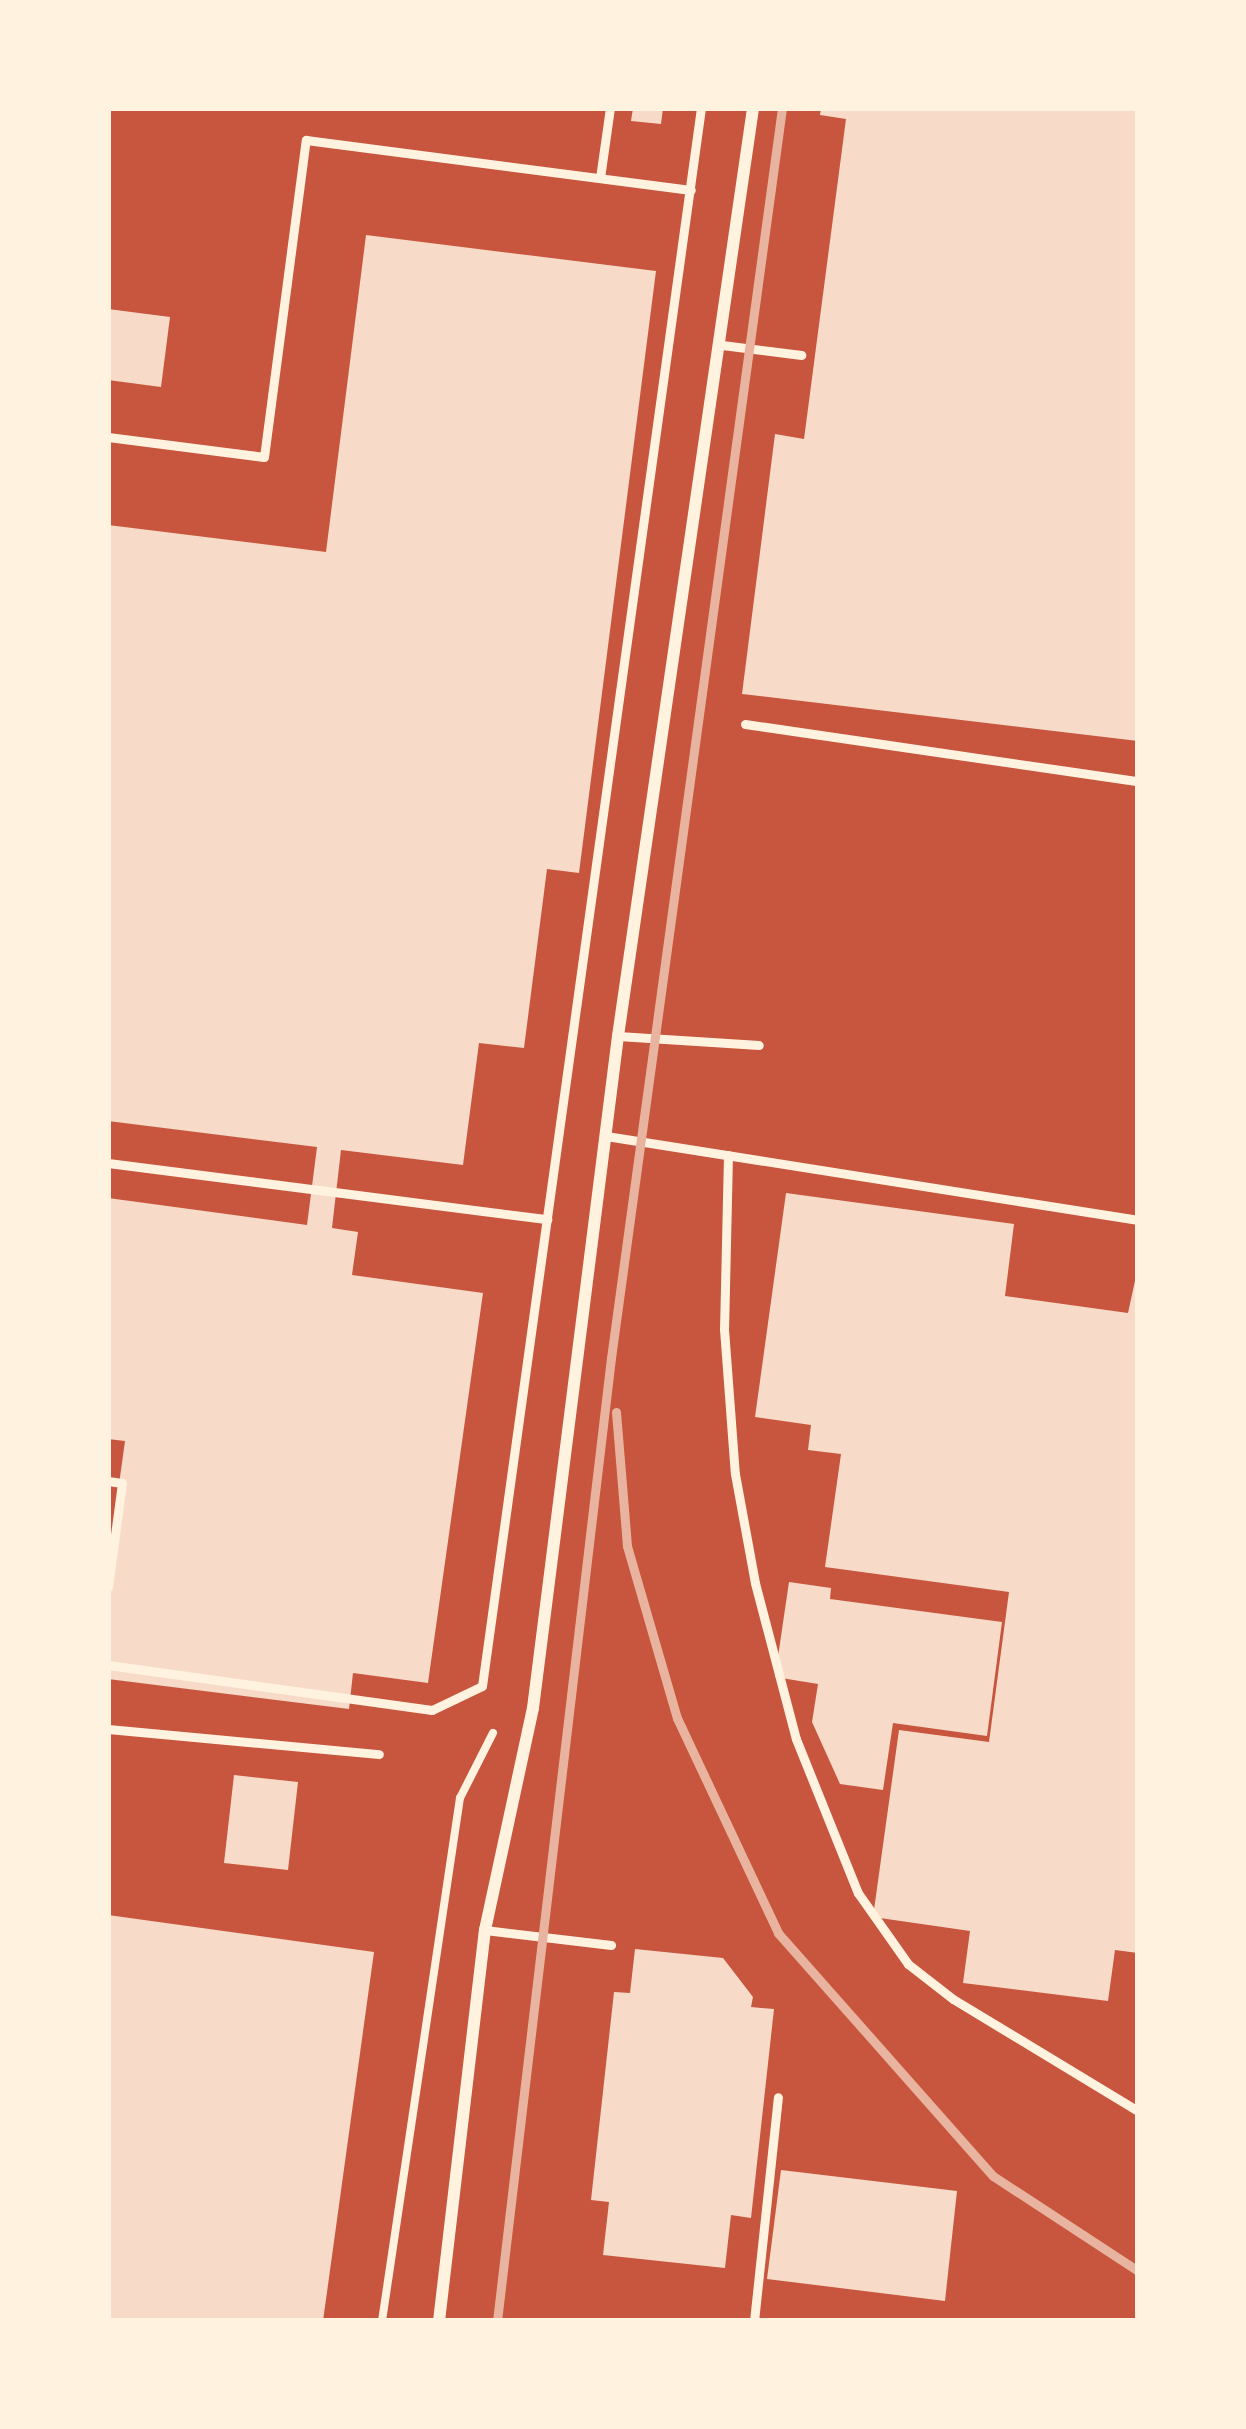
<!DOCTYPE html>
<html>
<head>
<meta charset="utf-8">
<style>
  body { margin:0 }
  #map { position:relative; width:1246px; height:2429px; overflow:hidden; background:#c8553d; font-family:Cabin,sans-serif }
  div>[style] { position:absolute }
  .building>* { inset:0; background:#f7dbc8 }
  .path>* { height:8px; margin:-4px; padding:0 4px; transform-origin:4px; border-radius:4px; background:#fff3e0 }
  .service>* { height:9px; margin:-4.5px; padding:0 4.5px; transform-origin:4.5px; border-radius:4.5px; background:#fff3e0 }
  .minor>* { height:12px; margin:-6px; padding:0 6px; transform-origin:6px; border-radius:6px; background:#fff3e0 }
  .rail>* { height:9px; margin:-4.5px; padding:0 4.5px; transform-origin:4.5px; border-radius:4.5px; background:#e9b49f }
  span { translate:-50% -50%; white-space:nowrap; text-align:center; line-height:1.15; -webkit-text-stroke:12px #fff3e0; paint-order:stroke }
  .frame { position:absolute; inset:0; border:111px solid #fff3e0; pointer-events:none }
</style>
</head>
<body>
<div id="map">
  <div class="building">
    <i style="clip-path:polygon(633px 108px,663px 108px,661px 124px,631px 121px)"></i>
    <i style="clip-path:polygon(821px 108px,1138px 108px,1138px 741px,742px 694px,775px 434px,804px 439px,846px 119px,820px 115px)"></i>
    <i style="clip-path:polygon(366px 235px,656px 271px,579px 873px,547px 869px,524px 1048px,479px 1043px,463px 1165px,341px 1150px,332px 1228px,358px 1232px,352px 1275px,483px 1293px,428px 1683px,353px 1673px,349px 1709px,108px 1679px,108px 1564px,125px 1441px,108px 1439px,108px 1198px,307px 1225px,317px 1147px,108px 1121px,108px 525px,326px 552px)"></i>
    <i style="clip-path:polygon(108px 309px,170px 317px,161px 387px,108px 380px)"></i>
    <i style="clip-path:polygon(786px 1193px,1014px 1224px,1005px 1296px,1128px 1313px,1138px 1267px,1138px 1953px,1115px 1950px,1108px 2001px,963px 1983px,970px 1931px,873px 1917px,899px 1730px,989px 1742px,1009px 1592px,825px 1567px,841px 1454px,808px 1450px,811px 1425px,755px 1417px)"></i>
    <i style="clip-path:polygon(789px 1582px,831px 1588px,830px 1599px,1002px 1622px,987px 1736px,893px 1723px,883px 1790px,840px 1784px,812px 1722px,818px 1684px,775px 1677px)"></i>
    <i style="clip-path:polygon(234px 1775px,298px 1782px,288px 1870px,224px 1863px)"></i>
    <i style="clip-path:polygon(108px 1915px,374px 1952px,323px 2321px,108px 2321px)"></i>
    <i style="clip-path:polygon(635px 1949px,723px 1958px,753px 1997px,751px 2007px,774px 2009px,751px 2218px,731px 2215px,725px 2268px,603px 2255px,609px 2202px,591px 2200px,614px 1992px,630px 1993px)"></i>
    <i style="clip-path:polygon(781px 2170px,957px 2191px,945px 2301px,767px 2279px)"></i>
  </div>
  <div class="path">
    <i style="left:382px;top:2321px;width:529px;rotate:-81.52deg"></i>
    <i style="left:460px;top:1798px;width:73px;rotate:-63.1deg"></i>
  </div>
  <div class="service">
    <i style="left:600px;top:178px;width:71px;rotate:-81.9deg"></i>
    <i style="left:722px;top:345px;width:80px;rotate:7.2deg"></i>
    <i style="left:108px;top:437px;width:157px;rotate:7.3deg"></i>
    <i style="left:264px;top:457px;width:320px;rotate:-82.5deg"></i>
    <i style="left:306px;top:140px;width:388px;rotate:7.4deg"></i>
    <i style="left:745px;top:724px;width:397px;rotate:8.3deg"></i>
    <i style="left:618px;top:1036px;width:141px;rotate:3.7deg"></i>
    <i style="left:606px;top:1136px;width:539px;rotate:8.97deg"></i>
    <i style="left:728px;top:1155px;width:174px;rotate:91.3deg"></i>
    <i style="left:724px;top:1329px;width:145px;rotate:85.7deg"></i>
    <i style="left:735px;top:1474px;width:111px;rotate:79.6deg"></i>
    <i style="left:755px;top:1583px;width:161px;rotate:75.3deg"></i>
    <i style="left:796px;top:1739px;width:166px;rotate:68.1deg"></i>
    <i style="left:858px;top:1893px;width:87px;rotate:54.8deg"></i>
    <i style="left:908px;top:1964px;width:57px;rotate:37.9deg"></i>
    <i style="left:953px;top:1999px;width:216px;rotate:31.2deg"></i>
    <i style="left:108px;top:1163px;width:443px;rotate:7.3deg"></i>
    <i style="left:108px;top:1481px;width:14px;rotate:8deg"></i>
    <i style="left:122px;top:1483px;width:105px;rotate:97.7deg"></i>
    <i style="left:108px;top:1665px;width:327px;rotate:7.9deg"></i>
    <i style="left:432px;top:1710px;width:55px;rotate:-25.6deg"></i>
    <i style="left:482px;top:1686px;width:1593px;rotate:-82.1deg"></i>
    <i style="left:108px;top:1729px;width:272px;rotate:5.3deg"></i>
    <i style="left:485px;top:1930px;width:127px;rotate:6.8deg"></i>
    <i style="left:754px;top:2321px;width:225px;rotate:-83.9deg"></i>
  </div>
  <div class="minor">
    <i style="left:439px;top:2321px;width:394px;rotate:-83.3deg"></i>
    <i style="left:485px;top:1930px;width:227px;rotate:-77.8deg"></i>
    <i style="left:533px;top:1708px;width:677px;rotate:-82.79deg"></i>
    <i style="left:618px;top:1036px;width:938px;rotate:-81.72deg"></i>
  </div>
  <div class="rail">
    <i style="left:616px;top:1412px;width:134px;rotate:85.3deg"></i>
    <i style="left:627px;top:1546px;width:179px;rotate:73.8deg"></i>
    <i style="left:677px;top:1718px;width:238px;rotate:64.8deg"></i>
    <i style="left:778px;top:1933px;width:324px;rotate:48.5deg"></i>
    <i style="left:993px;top:2176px;width:173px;rotate:33.2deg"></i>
    <i style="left:497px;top:2321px;width:970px;rotate:-83.25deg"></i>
    <i style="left:611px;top:1358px;width:1262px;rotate:-82.21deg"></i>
  </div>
  <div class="frame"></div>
</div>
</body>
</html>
